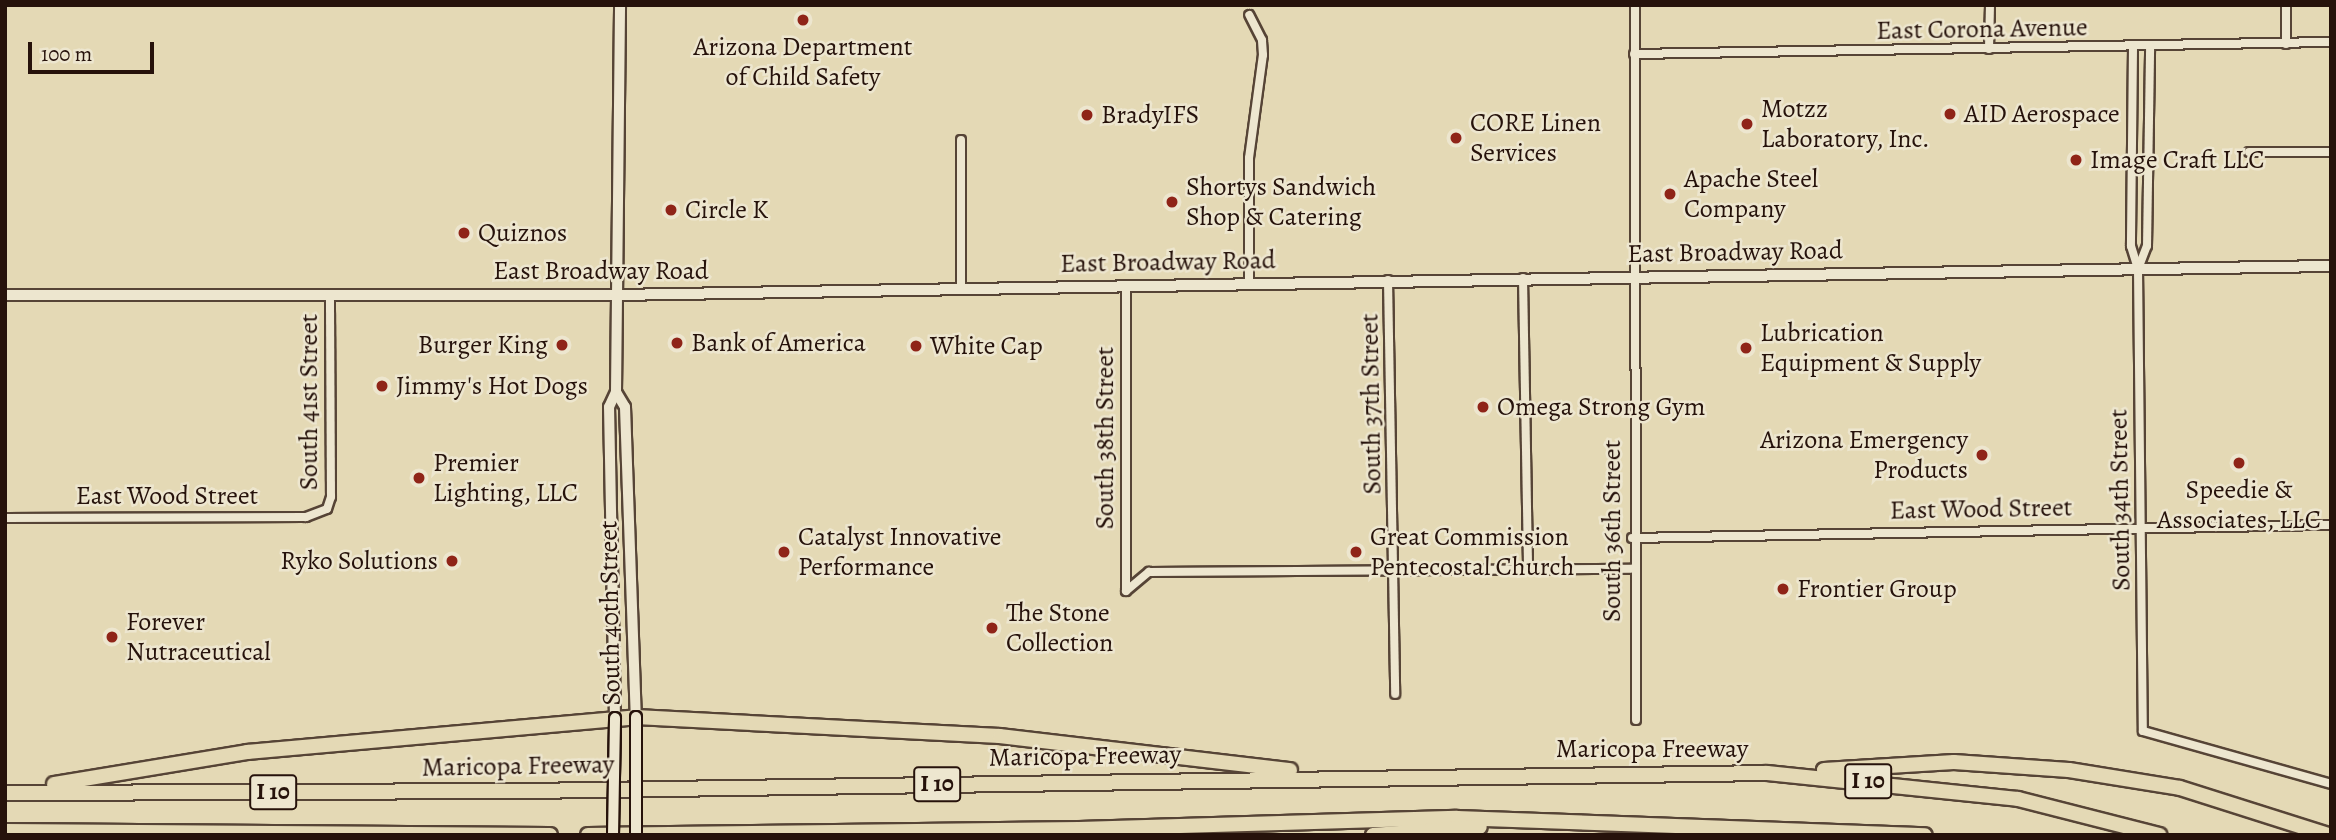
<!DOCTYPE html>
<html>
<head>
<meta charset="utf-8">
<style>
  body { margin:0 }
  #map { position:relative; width:2336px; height:840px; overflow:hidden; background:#e4d9b5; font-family:Alegreya,serif }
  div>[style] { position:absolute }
  .roads { filter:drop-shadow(2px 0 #564436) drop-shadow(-2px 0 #564436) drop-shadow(0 2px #564436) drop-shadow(0 -2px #564436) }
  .minor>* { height:8px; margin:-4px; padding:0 4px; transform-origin:4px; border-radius:4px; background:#ede6cf }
  .secondary>* { height:10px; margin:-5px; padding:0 5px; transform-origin:5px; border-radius:5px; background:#ede6cf }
  .motorway>* { height:14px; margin:-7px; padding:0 7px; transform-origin:7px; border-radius:7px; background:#e4d9b5 }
  .bridges { filter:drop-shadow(2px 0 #26120b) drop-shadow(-2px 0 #26120b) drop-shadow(0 2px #26120b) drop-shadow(0 -2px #26120b) }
  .secondary-bridge>* { height:10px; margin:-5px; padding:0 5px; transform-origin:5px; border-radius:5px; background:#ede6cf }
  .dots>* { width:19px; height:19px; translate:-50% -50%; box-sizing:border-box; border:4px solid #ede6cf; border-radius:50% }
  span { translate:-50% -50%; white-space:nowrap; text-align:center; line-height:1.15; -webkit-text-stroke:5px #ede6cf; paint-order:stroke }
  .shield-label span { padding:2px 5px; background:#ede6cf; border:2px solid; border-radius:5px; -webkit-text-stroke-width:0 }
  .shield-label { font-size:24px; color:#26120b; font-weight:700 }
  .street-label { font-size:26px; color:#26120b }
  .poi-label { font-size:26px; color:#26120b }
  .left { translate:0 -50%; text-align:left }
  .right { translate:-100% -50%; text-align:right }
  .frame { position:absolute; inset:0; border:7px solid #26120b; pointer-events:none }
  .scale { position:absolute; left:28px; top:42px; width:126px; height:32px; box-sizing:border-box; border:4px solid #26120b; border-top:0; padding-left:9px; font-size:21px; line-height:24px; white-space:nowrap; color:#26120b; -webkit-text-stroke:5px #ede6cf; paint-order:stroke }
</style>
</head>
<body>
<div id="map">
  <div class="roads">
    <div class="minor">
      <i style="left:1635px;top:5px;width:715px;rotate:89.92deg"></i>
      <i style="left:2286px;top:44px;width:39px;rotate:-90deg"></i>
      <i style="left:2133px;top:48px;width:198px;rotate:90.6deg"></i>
      <i style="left:2131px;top:246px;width:24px;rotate:73deg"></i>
      <i style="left:2138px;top:269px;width:462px;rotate:89.4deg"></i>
      <i style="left:2143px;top:731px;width:195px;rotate:15.7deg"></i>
      <i style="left:1989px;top:49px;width:44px;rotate:-88.7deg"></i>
      <i style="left:1634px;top:54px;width:697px;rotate:-0.99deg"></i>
      <i style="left:961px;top:140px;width:148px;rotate:90deg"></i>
      <i style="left:2249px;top:152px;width:82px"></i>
      <i style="left:2138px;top:269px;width:25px;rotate:-69deg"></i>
      <i style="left:2147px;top:246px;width:199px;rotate:-89.1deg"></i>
      <i style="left:1523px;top:278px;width:291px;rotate:89deg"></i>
      <i style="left:1388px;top:280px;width:414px;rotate:89deg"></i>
      <i style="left:1249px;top:283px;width:125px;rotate:-90deg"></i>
      <i style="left:1249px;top:158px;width:104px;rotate:-82.3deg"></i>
      <i style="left:1263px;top:55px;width:15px;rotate:-94deg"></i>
      <i style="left:1262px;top:40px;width:28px;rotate:-117deg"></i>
      <i style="left:5px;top:518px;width:301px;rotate:-0.2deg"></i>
      <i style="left:306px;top:517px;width:22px;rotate:-21deg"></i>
      <i style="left:327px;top:509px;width:13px;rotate:-72deg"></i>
      <i style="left:331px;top:497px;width:203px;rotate:-90.3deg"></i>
      <i style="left:1632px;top:538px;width:699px;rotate:-1.07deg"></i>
      <i style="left:1126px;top:591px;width:30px;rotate:-40deg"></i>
      <i style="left:1149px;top:572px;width:484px;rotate:-0.4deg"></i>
      <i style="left:1126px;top:591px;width:306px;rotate:-90deg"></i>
    </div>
    <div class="secondary">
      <i style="left:5px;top:295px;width:611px"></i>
      <i style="left:616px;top:295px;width:1715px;rotate:-0.97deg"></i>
      <i style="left:616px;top:392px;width:17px;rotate:59deg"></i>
      <i style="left:625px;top:407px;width:310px;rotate:88deg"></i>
      <i style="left:615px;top:718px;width:311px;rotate:-91.1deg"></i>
      <i style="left:609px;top:407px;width:17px;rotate:-65deg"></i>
      <i style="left:616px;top:392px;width:387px;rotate:-89.4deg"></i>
    </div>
    <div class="motorway">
      <i style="left:1824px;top:770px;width:130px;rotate:-3.5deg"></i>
      <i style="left:1954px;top:762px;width:115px;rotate:4deg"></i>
      <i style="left:2069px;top:770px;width:112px;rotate:9.2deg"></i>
      <i style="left:2180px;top:788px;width:155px;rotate:17.6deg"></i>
      <i style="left:54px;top:784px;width:196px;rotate:-9.4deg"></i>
      <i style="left:247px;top:752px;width:391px;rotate:-5.1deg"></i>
      <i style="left:636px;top:717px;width:364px;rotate:3deg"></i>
      <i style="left:1000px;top:736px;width:292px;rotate:6.7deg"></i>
      <i style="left:5px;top:793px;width:521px;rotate:-0.22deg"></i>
      <i style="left:526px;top:791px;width:1241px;rotate:-0.83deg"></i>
      <i style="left:1767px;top:773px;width:252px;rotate:5.9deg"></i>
      <i style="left:2018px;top:799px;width:146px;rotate:14.3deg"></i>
      <i style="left:5px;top:831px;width:545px;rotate:0.42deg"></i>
      <i style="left:588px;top:835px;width:491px;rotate:-0.7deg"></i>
      <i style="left:1079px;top:829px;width:378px;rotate:-1.7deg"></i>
      <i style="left:1457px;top:818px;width:468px;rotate:2.1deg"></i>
      <i style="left:1373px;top:835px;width:107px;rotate:-4.3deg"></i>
    </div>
  </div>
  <div class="bridges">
    <div class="secondary-bridge">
      <i style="left:636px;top:717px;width:118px;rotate:90deg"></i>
      <i style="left:613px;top:835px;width:117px;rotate:-89deg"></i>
    </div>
  </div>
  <div class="dots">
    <i style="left:803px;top:20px;background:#8f2418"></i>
    <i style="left:1950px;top:114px;background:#8f2418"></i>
    <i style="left:1087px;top:115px;background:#8f2418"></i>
    <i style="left:1747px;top:124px;background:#8f2418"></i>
    <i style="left:1456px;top:138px;background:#8f2418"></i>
    <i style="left:2076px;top:160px;background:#8f2418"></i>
    <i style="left:1670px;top:194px;background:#8f2418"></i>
    <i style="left:1172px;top:202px;background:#8f2418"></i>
    <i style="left:671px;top:210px;background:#8f2418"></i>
    <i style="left:464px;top:233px;background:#8f2418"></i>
    <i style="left:677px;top:343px;background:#8f2418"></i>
    <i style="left:562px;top:345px;background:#8f2418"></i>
    <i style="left:916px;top:346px;background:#8f2418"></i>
    <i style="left:1746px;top:348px;background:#8f2418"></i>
    <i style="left:382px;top:386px;background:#8f2418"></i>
    <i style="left:1483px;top:407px;background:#8f2418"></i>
    <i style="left:1982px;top:455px;background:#8f2418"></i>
    <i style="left:2239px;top:463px;background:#8f2418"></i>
    <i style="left:419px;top:478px;background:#8f2418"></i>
    <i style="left:784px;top:552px;background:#8f2418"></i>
    <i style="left:1356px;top:552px;background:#8f2418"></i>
    <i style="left:452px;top:561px;background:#8f2418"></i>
    <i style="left:1783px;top:589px;background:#8f2418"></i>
    <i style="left:992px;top:628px;background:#8f2418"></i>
    <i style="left:112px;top:637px;background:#8f2418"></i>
  </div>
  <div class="shield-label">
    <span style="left:1868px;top:781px">I 10</span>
    <span style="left:937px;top:784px">I 10</span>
    <span style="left:273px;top:792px">I 10</span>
  </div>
  <div class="street-label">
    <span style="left:1982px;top:29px;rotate:-1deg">East Corona Avenue</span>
    <span style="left:1735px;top:252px;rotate:-1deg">East Broadway Road</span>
    <span style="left:1168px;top:262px;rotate:-1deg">East Broadway Road</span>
    <span style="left:601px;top:271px">East Broadway Road</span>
    <span style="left:309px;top:402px;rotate:-90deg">South 41st Street</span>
    <span style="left:1371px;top:404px;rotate:-91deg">South 37th Street</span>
    <span style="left:1105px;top:438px;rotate:-90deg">South 38th Street</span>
    <span style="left:167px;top:496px">East Wood Street</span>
    <span style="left:2120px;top:500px;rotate:-91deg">South 34th Street</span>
    <span style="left:1981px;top:509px;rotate:-1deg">East Wood Street</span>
    <span style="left:1612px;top:531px;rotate:-90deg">South 36th Street</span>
    <span style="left:610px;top:613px;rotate:-91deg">South 40th Street</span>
    <span style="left:1652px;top:749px">Maricopa Freeway</span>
    <span style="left:1085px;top:756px;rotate:-1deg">Maricopa Freeway</span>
    <span style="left:518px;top:766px;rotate:-1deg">Maricopa Freeway</span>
  </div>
  <div class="poi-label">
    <span style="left:803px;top:62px">Arizona Department<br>of Child Safety</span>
    <span class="left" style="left:1761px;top:124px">Motzz<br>Laboratory, Inc.</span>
    <span class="left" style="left:1964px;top:114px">AID Aerospace</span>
    <span class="left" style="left:1101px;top:115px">BradyIFS</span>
    <span class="left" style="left:1470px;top:138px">CORE Linen<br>Services</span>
    <span class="left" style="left:2090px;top:160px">Image Craft LLC</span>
    <span class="left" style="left:1684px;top:194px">Apache Steel<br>Company</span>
    <span class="left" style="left:1186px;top:202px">Shortys Sandwich<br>Shop &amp; Catering</span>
    <span class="left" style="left:685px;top:210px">Circle K</span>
    <span class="left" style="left:478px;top:233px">Quiznos</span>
    <span class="left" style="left:1760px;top:348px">Lubrication<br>Equipment &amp; Supply</span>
    <span class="left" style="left:691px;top:343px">Bank of America</span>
    <span class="right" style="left:548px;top:345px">Burger King</span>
    <span class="left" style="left:930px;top:346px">White Cap</span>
    <span class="left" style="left:396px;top:386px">Jimmy's Hot Dogs</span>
    <span class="left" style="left:1497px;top:407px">Omega Strong Gym</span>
    <span class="right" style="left:1968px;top:455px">Arizona Emergency<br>Products</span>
    <span class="left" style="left:433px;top:478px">Premier<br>Lighting, LLC</span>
    <span style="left:2239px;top:505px">Speedie &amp;<br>Associates, LLC</span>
    <span class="left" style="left:798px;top:552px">Catalyst Innovative<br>Performance</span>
    <span class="left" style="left:1370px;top:552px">Great Commission<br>Pentecostal Church</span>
    <span class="right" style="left:438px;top:561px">Ryko Solutions</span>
    <span class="left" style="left:1797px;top:589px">Frontier Group</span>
    <span class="left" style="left:1006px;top:628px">The Stone<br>Collection</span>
    <span class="left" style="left:126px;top:637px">Forever<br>Nutraceutical</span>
  </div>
  <div class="frame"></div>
  <div class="scale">100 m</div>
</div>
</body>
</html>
